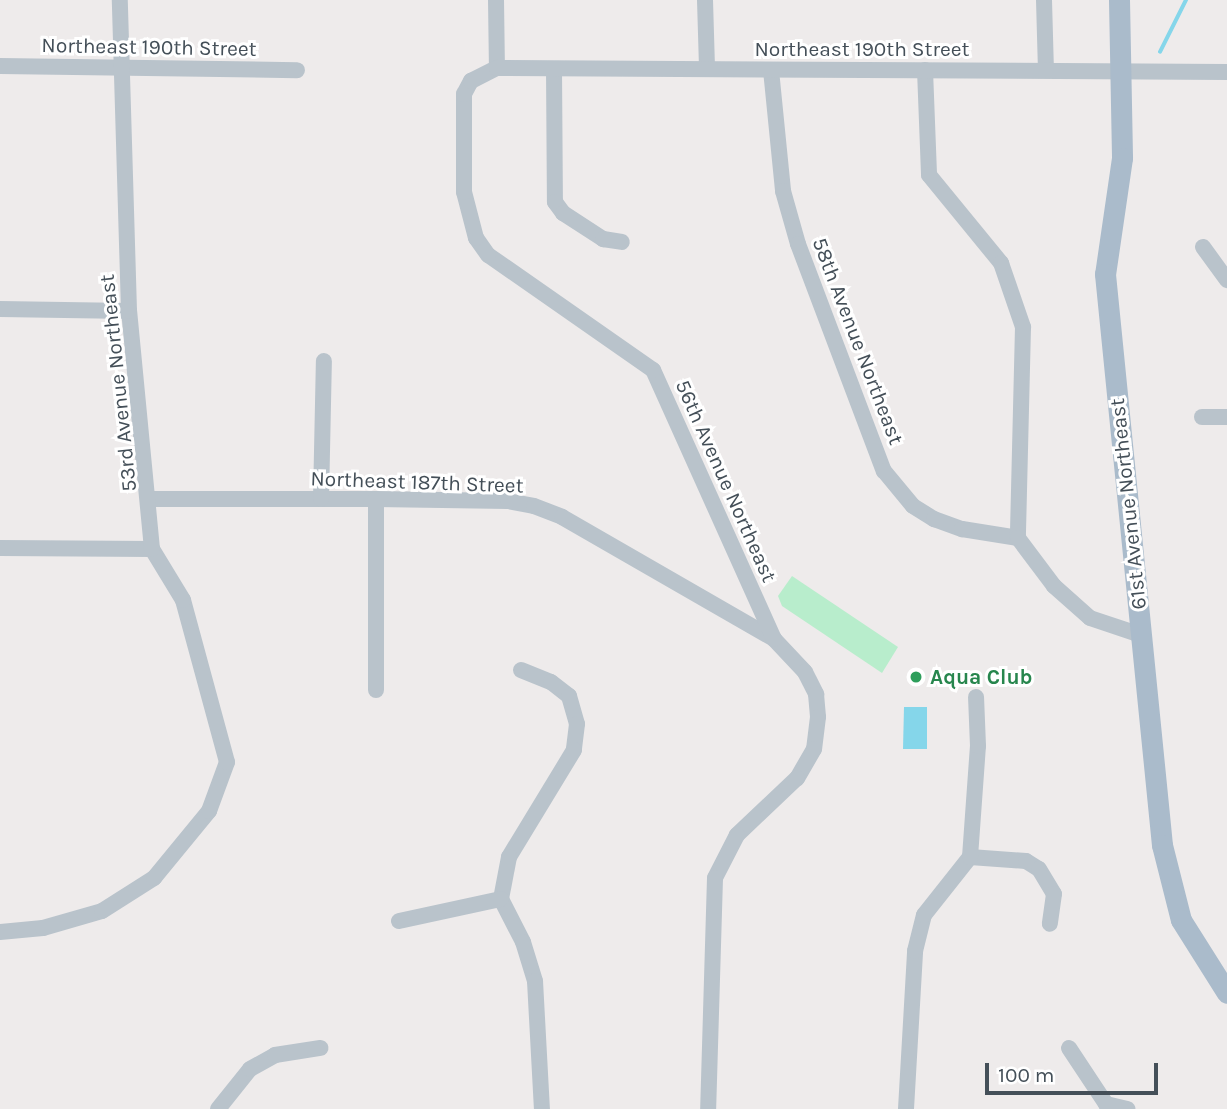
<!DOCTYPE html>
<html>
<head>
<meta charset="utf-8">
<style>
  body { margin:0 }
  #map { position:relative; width:1227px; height:1109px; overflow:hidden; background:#eeebeb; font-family:Karla,sans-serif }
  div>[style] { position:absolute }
  .green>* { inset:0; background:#b8edcc }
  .water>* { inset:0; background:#85d6ea }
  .stream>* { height:3.5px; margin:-1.75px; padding:0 1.75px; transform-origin:1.75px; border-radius:1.75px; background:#85d6ea }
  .minor>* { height:16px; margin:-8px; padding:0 8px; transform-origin:8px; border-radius:8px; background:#b9c3cb }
  .major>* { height:21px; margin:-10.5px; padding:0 10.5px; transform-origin:10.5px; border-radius:10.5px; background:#aabbcb }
  .dots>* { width:19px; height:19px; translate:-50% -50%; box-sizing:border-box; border:4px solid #fff; border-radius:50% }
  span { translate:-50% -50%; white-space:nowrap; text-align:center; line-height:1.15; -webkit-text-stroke:6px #fff; paint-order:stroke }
  .street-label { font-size:21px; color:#444f58 }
  .leisure-label { font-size:21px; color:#27864d; font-weight:700 }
  .left { translate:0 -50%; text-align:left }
  .scale { position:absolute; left:985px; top:1063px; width:173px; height:32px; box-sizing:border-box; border:4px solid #444f58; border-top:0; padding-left:9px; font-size:21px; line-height:24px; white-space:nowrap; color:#444f58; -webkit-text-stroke:5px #fff; paint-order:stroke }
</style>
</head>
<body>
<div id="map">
  <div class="green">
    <i style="clip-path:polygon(792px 576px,898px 647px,882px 673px,782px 606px,778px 596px)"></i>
  </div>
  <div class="water">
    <i style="clip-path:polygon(904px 707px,927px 707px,927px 749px,903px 749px)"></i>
  </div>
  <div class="stream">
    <i style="left:1160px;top:52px;width:58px;rotate:-63.4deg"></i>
  </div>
  <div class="minor">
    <i style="left:496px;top:0;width:68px;rotate:89.2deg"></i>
    <i style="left:705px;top:0;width:69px;rotate:88.3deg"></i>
    <i style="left:1044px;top:0;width:70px;rotate:88.4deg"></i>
    <i style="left:0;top:66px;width:297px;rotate:0.8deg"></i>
    <i style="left:554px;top:69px;width:133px;rotate:89.6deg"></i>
    <i style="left:555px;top:202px;width:14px;rotate:54deg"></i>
    <i style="left:563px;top:213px;width:48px;rotate:33deg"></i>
    <i style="left:603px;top:239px;width:19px;rotate:9deg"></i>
    <i style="left:771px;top:70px;width:122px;rotate:84.3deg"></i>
    <i style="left:783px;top:191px;width:55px;rotate:74.2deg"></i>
    <i style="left:798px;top:244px;width:243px;rotate:69.3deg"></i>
    <i style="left:884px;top:471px;width:45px;rotate:50.4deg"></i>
    <i style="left:913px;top:506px;width:25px;rotate:32deg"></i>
    <i style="left:934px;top:519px;width:30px;rotate:20deg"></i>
    <i style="left:962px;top:529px;width:57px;rotate:9.1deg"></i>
    <i style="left:925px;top:70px;width:105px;rotate:87.8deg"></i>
    <i style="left:929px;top:175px;width:114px;rotate:50.7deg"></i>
    <i style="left:1001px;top:263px;width:68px;rotate:71deg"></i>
    <i style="left:1023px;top:327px;width:211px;rotate:91.4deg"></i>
    <i style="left:1018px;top:538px;width:60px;rotate:53.1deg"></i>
    <i style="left:1054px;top:586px;width:48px;rotate:41.6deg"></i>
    <i style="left:1090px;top:618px;width:54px;rotate:18.4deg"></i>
    <i style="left:1203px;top:247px;width:41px;rotate:54deg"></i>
    <i style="left:0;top:309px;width:129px;rotate:0.9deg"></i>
    <i style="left:1202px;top:417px;width:25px"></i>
    <i style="left:150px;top:499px;width:226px"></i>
    <i style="left:376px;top:499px;width:132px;rotate:0.9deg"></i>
    <i style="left:508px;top:501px;width:26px;rotate:11deg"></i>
    <i style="left:534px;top:506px;width:30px;rotate:21deg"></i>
    <i style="left:562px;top:517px;width:245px;rotate:29.9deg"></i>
    <i style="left:774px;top:639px;width:45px;rotate:46.8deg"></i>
    <i style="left:805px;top:672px;width:25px;rotate:63deg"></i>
    <i style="left:816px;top:694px;width:23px;rotate:85deg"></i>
    <i style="left:818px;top:717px;width:32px;rotate:97deg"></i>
    <i style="left:814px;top:749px;width:34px;rotate:120deg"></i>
    <i style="left:797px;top:778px;width:83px;rotate:136.5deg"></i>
    <i style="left:737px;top:835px;width:48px;rotate:117.1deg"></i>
    <i style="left:715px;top:878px;width:231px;rotate:91.7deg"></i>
    <i style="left:321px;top:499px;width:138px;rotate:-88.8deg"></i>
    <i style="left:0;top:548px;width:152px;rotate:0.4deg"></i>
    <i style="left:774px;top:639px;width:295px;rotate:-114.2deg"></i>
    <i style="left:653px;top:370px;width:201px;rotate:-145.1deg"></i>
    <i style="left:488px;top:255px;width:21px;rotate:-125deg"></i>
    <i style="left:476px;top:238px;width:48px;rotate:-104.6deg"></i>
    <i style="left:464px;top:192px;width:98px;rotate:-90deg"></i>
    <i style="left:464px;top:94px;width:15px;rotate:-62deg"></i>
    <i style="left:471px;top:81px;width:29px;rotate:-27deg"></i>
    <i style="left:497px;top:68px;width:730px;rotate:0.31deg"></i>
    <i style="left:521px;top:670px;width:32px;rotate:22deg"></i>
    <i style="left:551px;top:682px;width:23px;rotate:38deg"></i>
    <i style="left:569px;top:696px;width:29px;rotate:74deg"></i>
    <i style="left:577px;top:724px;width:26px;rotate:97deg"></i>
    <i style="left:574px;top:750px;width:125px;rotate:121.3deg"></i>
    <i style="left:509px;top:857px;width:43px;rotate:100.8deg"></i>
    <i style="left:501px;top:899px;width:48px;rotate:62.9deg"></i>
    <i style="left:523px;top:942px;width:41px;rotate:72.9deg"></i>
    <i style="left:535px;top:981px;width:128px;rotate:86.9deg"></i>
    <i style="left:376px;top:690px;width:191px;rotate:-90deg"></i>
    <i style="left:970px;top:857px;width:56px;rotate:4.1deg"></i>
    <i style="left:1026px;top:861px;width:15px;rotate:32deg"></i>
    <i style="left:1039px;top:869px;width:29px;rotate:59deg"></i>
    <i style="left:1054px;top:894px;width:30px;rotate:98deg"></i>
    <i style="left:399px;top:921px;width:104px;rotate:-12.2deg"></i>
    <i style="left:0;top:932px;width:43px;rotate:-5.3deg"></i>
    <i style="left:43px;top:928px;width:61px;rotate:-16.1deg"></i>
    <i style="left:102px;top:911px;width:62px;rotate:-32.4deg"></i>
    <i style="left:154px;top:878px;width:87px;rotate:-50.6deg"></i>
    <i style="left:209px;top:811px;width:52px;rotate:-69.8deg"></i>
    <i style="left:227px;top:762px;width:168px;rotate:-105.2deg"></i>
    <i style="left:183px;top:600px;width:60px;rotate:-121.3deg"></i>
    <i style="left:152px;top:549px;width:239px;rotate:-95.5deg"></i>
    <i style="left:129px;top:311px;width:311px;rotate:-91.7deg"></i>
    <i style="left:1069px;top:1048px;width:67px;rotate:56.5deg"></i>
    <i style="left:1106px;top:1104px;width:22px;rotate:13deg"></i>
    <i style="left:218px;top:1109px;width:51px;rotate:-51.3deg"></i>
    <i style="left:250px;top:1069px;width:29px;rotate:-29deg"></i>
    <i style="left:275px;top:1055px;width:46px;rotate:-8.8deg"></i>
    <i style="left:906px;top:1109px;width:158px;rotate:-86.7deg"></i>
    <i style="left:915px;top:951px;width:37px;rotate:-76deg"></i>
    <i style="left:924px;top:915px;width:74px;rotate:-51.6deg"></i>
    <i style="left:970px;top:857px;width:111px;rotate:-85.9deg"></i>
    <i style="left:978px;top:746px;width:49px;rotate:-92.3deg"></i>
  </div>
  <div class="major">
    <i style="left:1119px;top:0;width:158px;rotate:88.9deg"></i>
    <i style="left:1122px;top:158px;width:117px;rotate:98.3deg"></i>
    <i style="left:1105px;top:274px;width:574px;rotate:84.3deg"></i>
    <i style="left:1162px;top:845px;width:77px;rotate:75.8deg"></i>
    <i style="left:1181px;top:920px;width:86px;rotate:57.8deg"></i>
  </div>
  <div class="dots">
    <i style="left:916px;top:677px;background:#2e9e5b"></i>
  </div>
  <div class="street-label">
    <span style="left:149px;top:47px;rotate:1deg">Northeast 190th Street</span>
    <span style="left:862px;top:49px">Northeast 190th Street</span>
    <span style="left:858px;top:341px;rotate:69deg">58th Avenue Northeast</span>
    <span style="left:118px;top:383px;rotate:-96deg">53rd Avenue Northeast</span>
    <span style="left:726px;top:481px;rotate:66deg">56th Avenue Northeast</span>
    <span style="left:417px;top:482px;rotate:2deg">Northeast 187th Street</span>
    <span style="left:1128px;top:504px;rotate:-96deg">61st Avenue Northeast</span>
  </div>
  <div class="leisure-label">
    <span class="left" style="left:930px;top:677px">Aqua Club</span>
  </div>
  <div class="scale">100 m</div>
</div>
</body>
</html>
